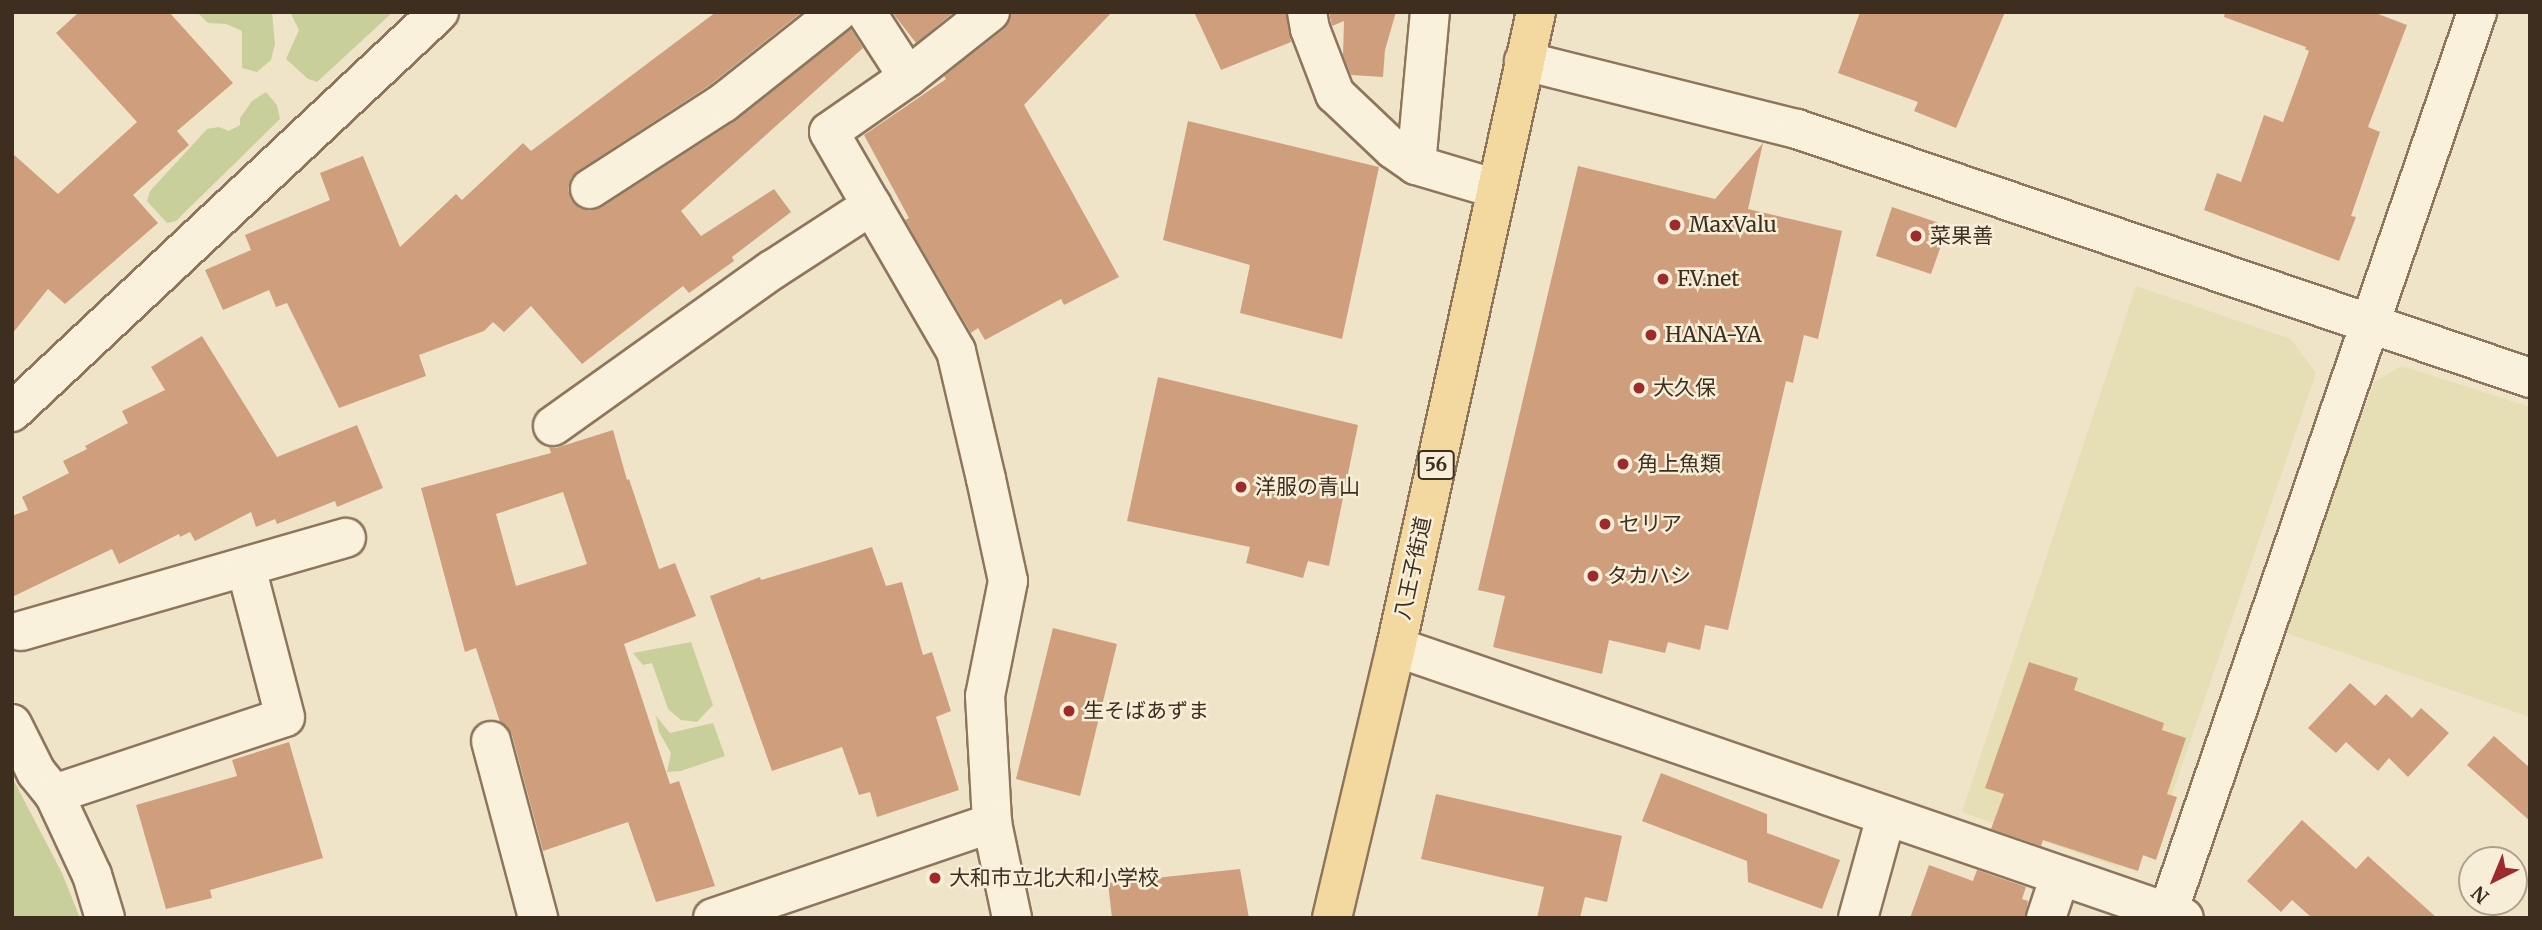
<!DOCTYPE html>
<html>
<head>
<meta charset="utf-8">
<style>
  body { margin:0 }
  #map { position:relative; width:2542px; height:930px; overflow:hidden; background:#f0e4c8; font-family:Merriweather,"Noto Sans JP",serif }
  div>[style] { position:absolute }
  .farmland>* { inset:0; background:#e6deb5 }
  .green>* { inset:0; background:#c9cf9b }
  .building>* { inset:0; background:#cf9f7d }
  .roads { filter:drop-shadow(2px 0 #8d765c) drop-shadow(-2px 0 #8d765c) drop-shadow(0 2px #8d765c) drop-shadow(0 -2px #8d765c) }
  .minor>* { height:38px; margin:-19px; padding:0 19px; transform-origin:19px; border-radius:19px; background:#faf1dc }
  .major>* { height:38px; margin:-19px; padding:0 19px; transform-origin:19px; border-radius:19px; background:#f3d9a0 }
  .dots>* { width:19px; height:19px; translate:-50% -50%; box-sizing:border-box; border:4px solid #f7eed8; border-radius:50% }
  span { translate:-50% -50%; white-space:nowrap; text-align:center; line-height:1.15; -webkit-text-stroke:5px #f7eed8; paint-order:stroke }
  .shield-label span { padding:2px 5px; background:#f7eed8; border:2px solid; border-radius:5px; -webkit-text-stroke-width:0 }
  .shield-label { font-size:19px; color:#3d2e20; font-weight:700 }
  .poi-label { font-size:21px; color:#3d2e20 }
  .left { translate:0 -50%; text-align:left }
  .street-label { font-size:21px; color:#3d2e20 }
  .frame { position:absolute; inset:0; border:14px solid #3d2e20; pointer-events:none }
  .north { position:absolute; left:2458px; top:846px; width:70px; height:70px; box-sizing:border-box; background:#f7eed8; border:2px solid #ada18e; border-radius:50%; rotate:223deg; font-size:19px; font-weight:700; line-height:28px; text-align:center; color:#3d2e20 }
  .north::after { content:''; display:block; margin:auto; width:24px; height:32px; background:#9e2a2b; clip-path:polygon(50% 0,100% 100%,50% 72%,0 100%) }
</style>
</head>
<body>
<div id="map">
  <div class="farmland">
    <i style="clip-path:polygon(2136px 286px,2291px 339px,2316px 373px,2152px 853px,2117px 867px,1962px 812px)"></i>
    <i style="clip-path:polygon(2402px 366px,2530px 407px,2530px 717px,2283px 632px,2374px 382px)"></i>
  </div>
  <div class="green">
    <i style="clip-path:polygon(197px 12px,272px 12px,275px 44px,271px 60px,257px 72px,242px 68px,242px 31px,226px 24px,208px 23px)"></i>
    <i style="clip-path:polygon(290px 12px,393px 12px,317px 82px,308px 79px,286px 59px,299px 30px)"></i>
    <i style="clip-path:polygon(266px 92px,277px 105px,280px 119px,176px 221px,167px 223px,147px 201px,150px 191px,207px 129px,219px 127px,229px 131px,240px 125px,240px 118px,252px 101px)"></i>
    <i style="clip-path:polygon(691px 642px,713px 705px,697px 722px,681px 720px,668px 709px,652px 663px,643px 665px,633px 653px)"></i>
    <i style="clip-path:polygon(656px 716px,670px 733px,713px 723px,725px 756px,681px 771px,667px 772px,671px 753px,659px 732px)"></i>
    <i style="clip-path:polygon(12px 777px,62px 873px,80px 918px,12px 918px)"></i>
  </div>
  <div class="building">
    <i style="clip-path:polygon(79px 12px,169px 12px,233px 83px,177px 131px,189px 145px,133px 195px,158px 223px,65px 304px,48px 289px,12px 334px,12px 153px,58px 194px,137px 122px,56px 33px)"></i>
    <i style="clip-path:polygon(716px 12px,802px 12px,710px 85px,578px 171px,571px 178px,568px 189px,571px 200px,579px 208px,590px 211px,602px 207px,735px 121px,851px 29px,863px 48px,681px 211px,701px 236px,774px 189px,791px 212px,732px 257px,734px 261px,689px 293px,683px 286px,582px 364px,531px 306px,504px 332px,493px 322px,484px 331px,419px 355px,426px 376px,339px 408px,287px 303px,276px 307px,269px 290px,223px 310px,205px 270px,251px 250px,245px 235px,330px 200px,320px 173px,363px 156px,400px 247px,456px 194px,462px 200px,523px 143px,531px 151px)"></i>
    <i style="clip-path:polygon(892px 12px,954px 12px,916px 43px)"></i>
    <i style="clip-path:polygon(1011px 12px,1112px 12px,1024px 105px,1119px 277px,1064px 305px,1061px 299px,985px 340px,978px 328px,971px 333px,905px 220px,909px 218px,864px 135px,946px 79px,944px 76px,1004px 29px)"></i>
    <i style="clip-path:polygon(1194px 12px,1286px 12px,1291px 42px,1221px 70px)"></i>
    <i style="clip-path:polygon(1329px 12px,1396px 12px,1385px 50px,1383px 77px,1351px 75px,1343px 55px,1344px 21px,1332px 26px)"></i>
    <i style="clip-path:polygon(1860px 12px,2005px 12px,1956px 128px,1914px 111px,1918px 102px,1838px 73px)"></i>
    <i style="clip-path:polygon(2225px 12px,2373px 12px,2407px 25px,2368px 127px,2380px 132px,2351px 216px,2356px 217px,2339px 261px,2204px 210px,2217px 173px,2241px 182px,2264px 115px,2283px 122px,2309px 51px,2305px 49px,2306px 47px,2224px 17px)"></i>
    <i style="clip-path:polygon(1188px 121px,1379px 167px,1342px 339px,1240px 313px,1250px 265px,1163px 240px)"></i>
    <i style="clip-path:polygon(1763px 143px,1748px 209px,1842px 231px,1818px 339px,1804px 335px,1793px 383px,1786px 381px,1728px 630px,1705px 625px,1700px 650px,1668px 642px,1665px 653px,1609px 640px,1602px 674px,1493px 647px,1505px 596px,1478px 590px,1578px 166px,1715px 199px)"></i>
    <i style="clip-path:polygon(1892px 207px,1948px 226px,1931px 274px,1876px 256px)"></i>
    <i style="clip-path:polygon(202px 336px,277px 457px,357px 425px,383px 488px,337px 507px,335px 501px,277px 524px,275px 519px,256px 527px,251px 512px,195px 541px,190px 532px,180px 537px,179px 534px,119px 564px,112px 549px,12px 597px,12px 516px,28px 510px,22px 497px,69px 473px,63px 461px,87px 449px,85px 446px,128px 423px,122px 411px,165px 390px,151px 367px)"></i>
    <i style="clip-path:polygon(1158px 377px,1358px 425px,1329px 566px,1308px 561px,1303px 578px,1246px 563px,1250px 547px,1127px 521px)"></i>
    <i style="clip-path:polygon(evenodd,613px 430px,627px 480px,629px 479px,659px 569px,675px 563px,696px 616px,624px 644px,670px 784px,679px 781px,715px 886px,656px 902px,628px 822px,543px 851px,512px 735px,500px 722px,476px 648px,465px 652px,421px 488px,551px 453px,549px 447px,556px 448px,613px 430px,563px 492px,587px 564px,516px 586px,496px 514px,563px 492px)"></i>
    <i style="clip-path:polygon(872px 547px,886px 586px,902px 582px,923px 655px,932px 652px,951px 711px,936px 717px,959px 790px,877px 817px,870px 792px,859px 795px,842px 747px,772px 771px,710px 596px,760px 577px,761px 580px)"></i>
    <i style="clip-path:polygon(1053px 628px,1117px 644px,1080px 796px,1016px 779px)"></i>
    <i style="clip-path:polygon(2029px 662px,2078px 678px,2074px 690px,2164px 723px,2162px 730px,2186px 738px,2167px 794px,2177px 797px,2156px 860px,2143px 855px,2138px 871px,2043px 840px,2041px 846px,1991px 829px,2004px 794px,1985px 788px)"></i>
    <i style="clip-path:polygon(2350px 683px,2375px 706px,2386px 694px,2412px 718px,2421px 708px,2449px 733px,2408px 777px,2389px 758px,2378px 771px,2346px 742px,2336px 753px,2308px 728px)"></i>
    <i style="clip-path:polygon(2494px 736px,2530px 768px,2530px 821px,2467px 765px)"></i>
    <i style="clip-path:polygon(289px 742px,323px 858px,210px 890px,212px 898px,166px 909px,136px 805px,237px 776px,232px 760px)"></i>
    <i style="clip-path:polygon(1661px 773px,1767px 814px,1767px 833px,1840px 860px,1822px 909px,1748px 882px,1747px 861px,1642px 821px)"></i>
    <i style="clip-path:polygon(1436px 794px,1622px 836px,1607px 902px,1585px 897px,1580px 918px,1537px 918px,1544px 887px,1421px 859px)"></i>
    <i style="clip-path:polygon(2302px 820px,2356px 869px,2368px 856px,2437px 918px,2312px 918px,2292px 900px,2281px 912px,2247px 881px)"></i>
    <i style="clip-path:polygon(1929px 865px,1973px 881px,1977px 870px,2026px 887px,2022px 899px,2028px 901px,2025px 918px,1910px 918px)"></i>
    <i style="clip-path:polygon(1240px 869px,1249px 918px,1112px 918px,1108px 883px)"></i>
  </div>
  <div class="roads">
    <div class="minor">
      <i style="left:866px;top:12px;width:77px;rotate:57.1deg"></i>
      <i style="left:990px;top:12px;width:105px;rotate:141.6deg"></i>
      <i style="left:908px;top:77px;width:96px;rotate:145.2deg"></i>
      <i style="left:829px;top:132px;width:253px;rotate:59.9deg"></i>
      <i style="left:956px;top:351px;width:131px;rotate:76.8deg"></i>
      <i style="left:986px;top:479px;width:104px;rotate:77.8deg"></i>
      <i style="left:1008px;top:581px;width:117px;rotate:101.3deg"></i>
      <i style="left:985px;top:696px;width:127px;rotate:86.8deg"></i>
      <i style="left:992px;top:823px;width:97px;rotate:78.1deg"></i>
      <i style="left:1307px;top:12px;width:17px;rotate:80deg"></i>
      <i style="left:1310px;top:29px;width:70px;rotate:69deg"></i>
      <i style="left:1335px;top:94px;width:80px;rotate:43.5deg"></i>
      <i style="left:1393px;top:149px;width:28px;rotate:35deg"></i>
      <i style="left:1416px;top:165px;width:84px;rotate:16.5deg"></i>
      <i style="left:1524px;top:61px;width:281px;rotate:14deg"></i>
      <i style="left:1797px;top:129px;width:774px;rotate:18.76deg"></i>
      <i style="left:1416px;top:165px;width:154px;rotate:-84.8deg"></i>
      <i style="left:590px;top:189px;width:158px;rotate:-32.9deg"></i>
      <i style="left:723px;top:103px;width:147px;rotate:-38.4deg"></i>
      <i style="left:12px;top:412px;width:585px;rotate:-43.13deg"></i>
      <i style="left:553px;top:426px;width:269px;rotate:-35.5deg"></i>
      <i style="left:772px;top:270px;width:119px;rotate:-33deg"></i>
      <i style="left:21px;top:631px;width:338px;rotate:-16deg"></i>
      <i style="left:1396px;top:647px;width:833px;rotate:18.98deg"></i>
      <i style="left:12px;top:724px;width:54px;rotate:63.4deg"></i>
      <i style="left:36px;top:772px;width:28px;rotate:51deg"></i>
      <i style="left:54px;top:794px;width:89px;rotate:64.9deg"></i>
      <i style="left:92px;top:875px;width:45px;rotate:73.2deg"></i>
      <i style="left:491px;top:741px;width:183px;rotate:75.1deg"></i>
      <i style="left:54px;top:794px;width:243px;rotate:-18.4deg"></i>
      <i style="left:285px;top:717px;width:155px;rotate:-104.6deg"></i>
      <i style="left:2168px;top:912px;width:952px;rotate:-71.05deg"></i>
      <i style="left:713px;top:918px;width:295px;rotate:-18.8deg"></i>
      <i style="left:1858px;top:918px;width:106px;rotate:-74.6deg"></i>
      <i style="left:2046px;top:918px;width:44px;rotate:-71.6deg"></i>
    </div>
    <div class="major">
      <i style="left:1332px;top:918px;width:278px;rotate:-76.7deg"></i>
      <i style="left:1396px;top:647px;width:650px;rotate:-77.57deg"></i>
    </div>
  </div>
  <div class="dots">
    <i style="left:1675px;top:225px;background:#9e2a2b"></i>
    <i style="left:1916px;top:236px;background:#9e2a2b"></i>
    <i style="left:1663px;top:279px;background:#9e2a2b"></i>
    <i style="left:1651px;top:335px;background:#9e2a2b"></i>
    <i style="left:1639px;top:388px;background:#9e2a2b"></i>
    <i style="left:1623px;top:464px;background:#9e2a2b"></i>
    <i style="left:1241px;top:487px;background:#9e2a2b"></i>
    <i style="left:1605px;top:524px;background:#9e2a2b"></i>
    <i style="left:1593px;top:576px;background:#9e2a2b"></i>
    <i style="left:1069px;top:711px;background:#9e2a2b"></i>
    <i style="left:935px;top:878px;background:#9e2a2b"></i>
  </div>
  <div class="shield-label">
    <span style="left:1436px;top:465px">56</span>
  </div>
  <div class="poi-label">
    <span class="left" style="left:1689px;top:225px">MaxValu</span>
    <span class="left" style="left:1930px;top:236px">菜果善</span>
    <span class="left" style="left:1677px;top:279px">F.V.net</span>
    <span class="left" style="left:1665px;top:335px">HANA-YA</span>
    <span class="left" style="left:1653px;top:388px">大久保</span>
    <span class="left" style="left:1637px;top:464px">角上魚類</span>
    <span class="left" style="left:1255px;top:487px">洋服の青山</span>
    <span class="left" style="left:1619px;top:524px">セリア</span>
    <span class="left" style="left:1607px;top:576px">タカハシ</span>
    <span class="left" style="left:1083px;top:711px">生そばあずま</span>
    <span class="left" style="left:949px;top:878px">大和市立北大和小学校</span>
  </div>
  <div class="street-label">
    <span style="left:1413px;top:568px;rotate:-78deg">八王子街道</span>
  </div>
  <div class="frame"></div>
  <div class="north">N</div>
</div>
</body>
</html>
